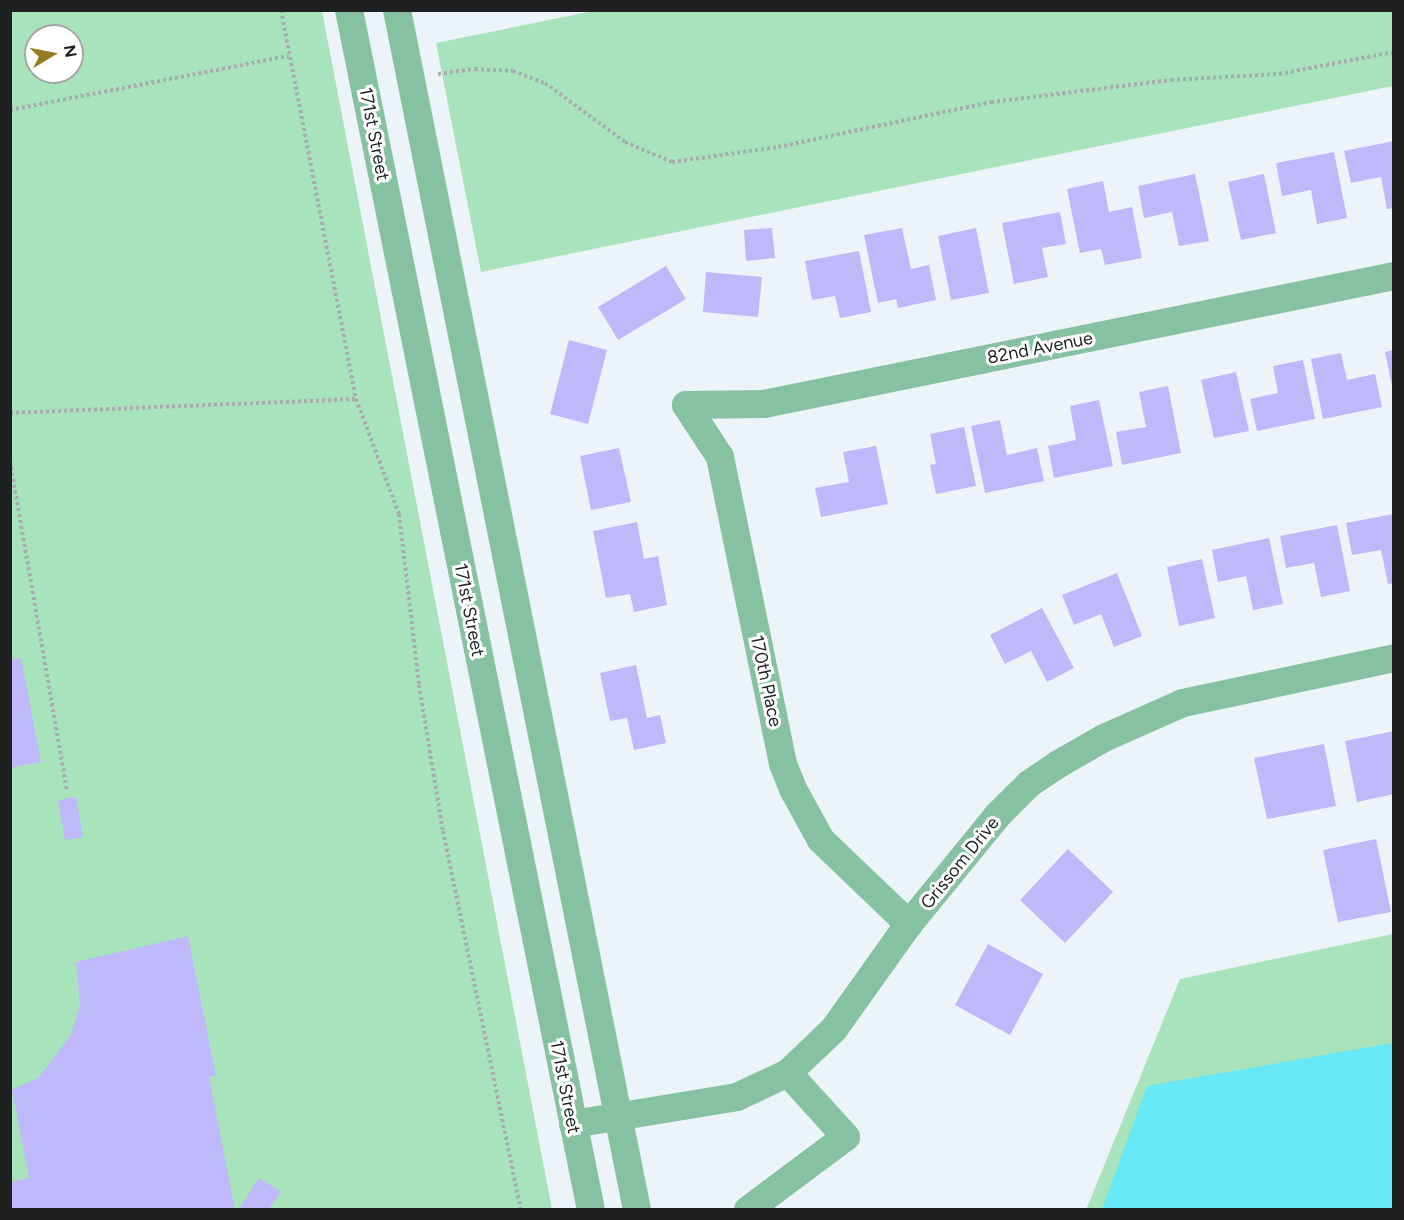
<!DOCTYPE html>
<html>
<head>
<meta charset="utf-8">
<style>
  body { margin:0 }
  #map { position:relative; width:1404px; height:1220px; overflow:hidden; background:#edf4f9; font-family:Figtree,sans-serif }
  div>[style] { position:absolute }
  .green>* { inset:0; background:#a9e3bb }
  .water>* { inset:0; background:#66e8f6 }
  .building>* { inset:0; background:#bfb8fa }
  .path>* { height:4px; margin-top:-2px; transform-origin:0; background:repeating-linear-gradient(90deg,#a7acb0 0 3px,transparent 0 6px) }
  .minor>* { height:28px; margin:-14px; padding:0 14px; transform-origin:14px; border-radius:14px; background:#86c2a1 }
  span { translate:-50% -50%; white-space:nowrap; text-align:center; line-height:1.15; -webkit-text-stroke:6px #fff; paint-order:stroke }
  .street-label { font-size:18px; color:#1e2022 }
  .frame { position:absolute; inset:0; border:12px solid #1e2022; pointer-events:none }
  .north { position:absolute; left:24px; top:24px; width:60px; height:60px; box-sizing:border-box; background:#fff; border:2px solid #a5a6a7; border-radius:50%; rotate:80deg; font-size:16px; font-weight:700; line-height:24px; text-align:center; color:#1e2022 }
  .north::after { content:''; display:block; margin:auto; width:21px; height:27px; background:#957b23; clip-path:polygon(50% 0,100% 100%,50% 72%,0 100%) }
</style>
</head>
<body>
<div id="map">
  <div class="green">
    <i style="clip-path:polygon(evenodd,10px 11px,322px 11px,552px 1209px,11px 1209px,10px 11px,36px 36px,72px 36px,72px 72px,36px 72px,36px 36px)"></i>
    <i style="clip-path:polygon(593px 11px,1393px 11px,1393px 86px,481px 272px,436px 43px)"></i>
    <i style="clip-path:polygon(1393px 934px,1393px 1209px,1086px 1210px,1180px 979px)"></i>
  </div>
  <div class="water">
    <i style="clip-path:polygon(1393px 1043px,1393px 1209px,1102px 1209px,1147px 1086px)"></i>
  </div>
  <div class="building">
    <i style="clip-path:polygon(1394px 141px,1394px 208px,1387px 209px,1381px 177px,1351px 183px,1344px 151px)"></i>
    <i style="clip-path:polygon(1334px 152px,1347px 218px,1317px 224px,1311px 190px,1282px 196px,1276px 163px)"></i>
    <i style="clip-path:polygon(1195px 174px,1209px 241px,1179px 246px,1172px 212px,1144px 218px,1138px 186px)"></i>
    <i style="clip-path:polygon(1264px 174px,1276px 233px,1241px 240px,1228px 182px)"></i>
    <i style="clip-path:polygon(1103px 181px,1109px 212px,1132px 207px,1142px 258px,1105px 265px,1101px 249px,1080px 253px,1067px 189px)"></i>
    <i style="clip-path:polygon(1060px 212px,1066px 244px,1042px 248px,1048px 277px,1014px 284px,1002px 223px)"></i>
    <i style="clip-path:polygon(772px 228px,775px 258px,746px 261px,744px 230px)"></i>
    <i style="clip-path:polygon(902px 228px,911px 269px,929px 265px,936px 300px,898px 308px,896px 299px,878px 303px,864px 235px)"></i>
    <i style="clip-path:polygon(976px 228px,989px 293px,951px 300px,938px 236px)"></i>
    <i style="clip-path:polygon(859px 251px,871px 312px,840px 318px,835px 296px,812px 300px,805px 261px)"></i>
    <i style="clip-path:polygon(666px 266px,686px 299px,618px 340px,598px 307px)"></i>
    <i style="clip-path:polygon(706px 272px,762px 277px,758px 317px,703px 312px)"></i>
    <i style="clip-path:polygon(569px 340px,607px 350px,588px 424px,550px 414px)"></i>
    <i style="clip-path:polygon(1394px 350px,1394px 385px,1392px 386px,1385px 352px)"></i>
    <i style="clip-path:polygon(1341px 353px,1347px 380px,1375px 374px,1382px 407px,1323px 419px,1311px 359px)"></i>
    <i style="clip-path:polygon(1303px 360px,1315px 419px,1257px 431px,1250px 399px,1278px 393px,1273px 366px)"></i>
    <i style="clip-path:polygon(1236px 372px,1249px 431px,1214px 438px,1201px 380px)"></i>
    <i style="clip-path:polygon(1168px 386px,1181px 453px,1122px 465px,1116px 432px,1146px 427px,1139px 392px)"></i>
    <i style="clip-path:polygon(1099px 400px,1113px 466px,1054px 478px,1048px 446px,1076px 440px,1070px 406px)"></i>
    <i style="clip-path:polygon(1000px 420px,1007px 455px,1037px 448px,1044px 481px,985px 493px,971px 426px)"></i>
    <i style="clip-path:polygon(964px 427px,976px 486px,936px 494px,930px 465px,936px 464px,930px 434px)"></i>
    <i style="clip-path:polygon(876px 446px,888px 504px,821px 517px,815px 488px,849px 482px,843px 452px)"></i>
    <i style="clip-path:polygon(619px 448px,631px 502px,591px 510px,580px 456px)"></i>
    <i style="clip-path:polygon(1394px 514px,1394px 583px,1388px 584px,1381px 550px,1352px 555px,1346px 523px)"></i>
    <i style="clip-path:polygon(637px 522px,644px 559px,658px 556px,667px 605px,634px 612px,630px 594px,606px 598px,593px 531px)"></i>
    <i style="clip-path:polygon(1337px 525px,1350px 591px,1321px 597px,1314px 563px,1286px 568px,1280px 536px)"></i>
    <i style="clip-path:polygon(1269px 538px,1283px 604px,1253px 610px,1246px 576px,1218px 582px,1212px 550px)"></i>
    <i style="clip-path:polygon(1202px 559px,1215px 618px,1179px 626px,1167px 567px)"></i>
    <i style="clip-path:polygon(1117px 573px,1142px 636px,1114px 647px,1101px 614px,1074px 625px,1062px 595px)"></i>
    <i style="clip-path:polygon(1042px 608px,1074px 668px,1047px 682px,1031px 651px,1005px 664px,990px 635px)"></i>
    <i style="clip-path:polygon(21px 658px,41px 762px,10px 768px,10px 660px)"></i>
    <i style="clip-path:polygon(636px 665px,647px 718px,660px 715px,666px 743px,634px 750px,627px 718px,610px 721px,600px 673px)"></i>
    <i style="clip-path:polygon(1394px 731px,1394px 794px,1357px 802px,1345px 741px)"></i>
    <i style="clip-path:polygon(1324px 744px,1336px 806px,1267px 819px,1254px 758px)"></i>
    <i style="clip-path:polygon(76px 797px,83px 837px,65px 840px,58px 800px)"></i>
    <i style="clip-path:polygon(1376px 839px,1391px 912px,1338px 922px,1323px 850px)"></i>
    <i style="clip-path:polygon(1068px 849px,1113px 892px,1065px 943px,1020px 900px)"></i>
    <i style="clip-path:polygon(188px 936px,216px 1076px,209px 1077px,235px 1210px,10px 1210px,10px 1182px,29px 1178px,12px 1090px,38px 1078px,71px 1035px,80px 1005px,76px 962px)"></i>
    <i style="clip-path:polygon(988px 944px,1043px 974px,1010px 1035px,955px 1005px)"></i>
    <i style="clip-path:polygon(259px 1178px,281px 1192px,268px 1210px,238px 1210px)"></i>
  </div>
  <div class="path">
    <i style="left:281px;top:10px;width:396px;rotate:79.1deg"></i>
    <i style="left:356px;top:399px;width:123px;rotate:69.5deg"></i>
    <i style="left:399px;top:514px;width:172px;rotate:83.3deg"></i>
    <i style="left:419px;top:685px;width:148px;rotate:80.7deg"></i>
    <i style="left:443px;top:831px;width:387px;rotate:78.4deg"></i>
    <i style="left:438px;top:74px;width:37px;rotate:-8deg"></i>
    <i style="left:475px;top:69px;width:38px;rotate:3deg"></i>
    <i style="left:513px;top:71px;width:34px;rotate:21deg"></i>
    <i style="left:545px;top:83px;width:99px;rotate:36.4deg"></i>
    <i style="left:625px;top:142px;width:51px;rotate:23.1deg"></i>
    <i style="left:672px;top:162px;width:107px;rotate:-8.1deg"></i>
    <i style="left:778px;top:147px;width:218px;rotate:-11.9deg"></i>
    <i style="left:991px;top:102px;width:181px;rotate:-7deg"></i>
    <i style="left:1171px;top:80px;width:108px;rotate:-3.2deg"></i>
    <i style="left:1279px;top:74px;width:117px;rotate:-10.8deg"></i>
    <i style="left:10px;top:110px;width:284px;rotate:-11deg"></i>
    <i style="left:10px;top:413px;width:346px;rotate:-2.3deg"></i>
    <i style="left:10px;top:461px;width:334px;rotate:80.2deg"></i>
  </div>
  <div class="minor">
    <i style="left:349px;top:10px;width:1224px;rotate:78.6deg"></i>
    <i style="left:397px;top:10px;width:1224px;rotate:78.69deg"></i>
    <i style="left:686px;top:405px;width:78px;rotate:-0.7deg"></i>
    <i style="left:764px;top:404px;width:643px;rotate:-11.48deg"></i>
    <i style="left:686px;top:405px;width:62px;rotate:56.8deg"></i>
    <i style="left:720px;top:457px;width:313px;rotate:78.4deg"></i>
    <i style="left:783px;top:764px;width:29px;rotate:68deg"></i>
    <i style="left:794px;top:791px;width:56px;rotate:61.1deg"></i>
    <i style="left:821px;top:840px;width:122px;rotate:43.7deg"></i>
    <i style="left:573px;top:1124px;width:166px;rotate:-9.3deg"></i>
    <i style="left:737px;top:1097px;width:56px;rotate:-25.2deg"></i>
    <i style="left:788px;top:1073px;width:64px;rotate:-43.7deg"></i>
    <i style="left:834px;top:1029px;width:129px;rotate:-54.5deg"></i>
    <i style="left:909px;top:924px;width:139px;rotate:-50.8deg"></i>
    <i style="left:997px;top:816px;width:45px;rotate:-45deg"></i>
    <i style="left:1029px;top:784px;width:34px;rotate:-34deg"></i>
    <i style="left:1057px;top:765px;width:54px;rotate:-29.9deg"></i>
    <i style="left:1104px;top:738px;width:86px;rotate:-23.9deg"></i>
    <i style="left:1183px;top:703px;width:216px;rotate:-12deg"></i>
    <i style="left:748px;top:1210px;width:122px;rotate:-36.7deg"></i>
    <i style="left:846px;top:1137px;width:86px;rotate:-132.2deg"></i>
  </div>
  <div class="street-label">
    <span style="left:374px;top:134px;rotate:79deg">171st Street</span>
    <span style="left:1040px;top:348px;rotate:-11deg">82nd Avenue</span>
    <span style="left:469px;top:610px;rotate:79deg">171st Street</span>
    <span style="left:766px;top:681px;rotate:78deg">170th Place</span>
    <span style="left:960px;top:863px;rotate:-51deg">Grissom Drive</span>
    <span style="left:565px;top:1087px;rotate:79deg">171st Street</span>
  </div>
  <div class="frame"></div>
  <div class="north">N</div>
</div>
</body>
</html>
